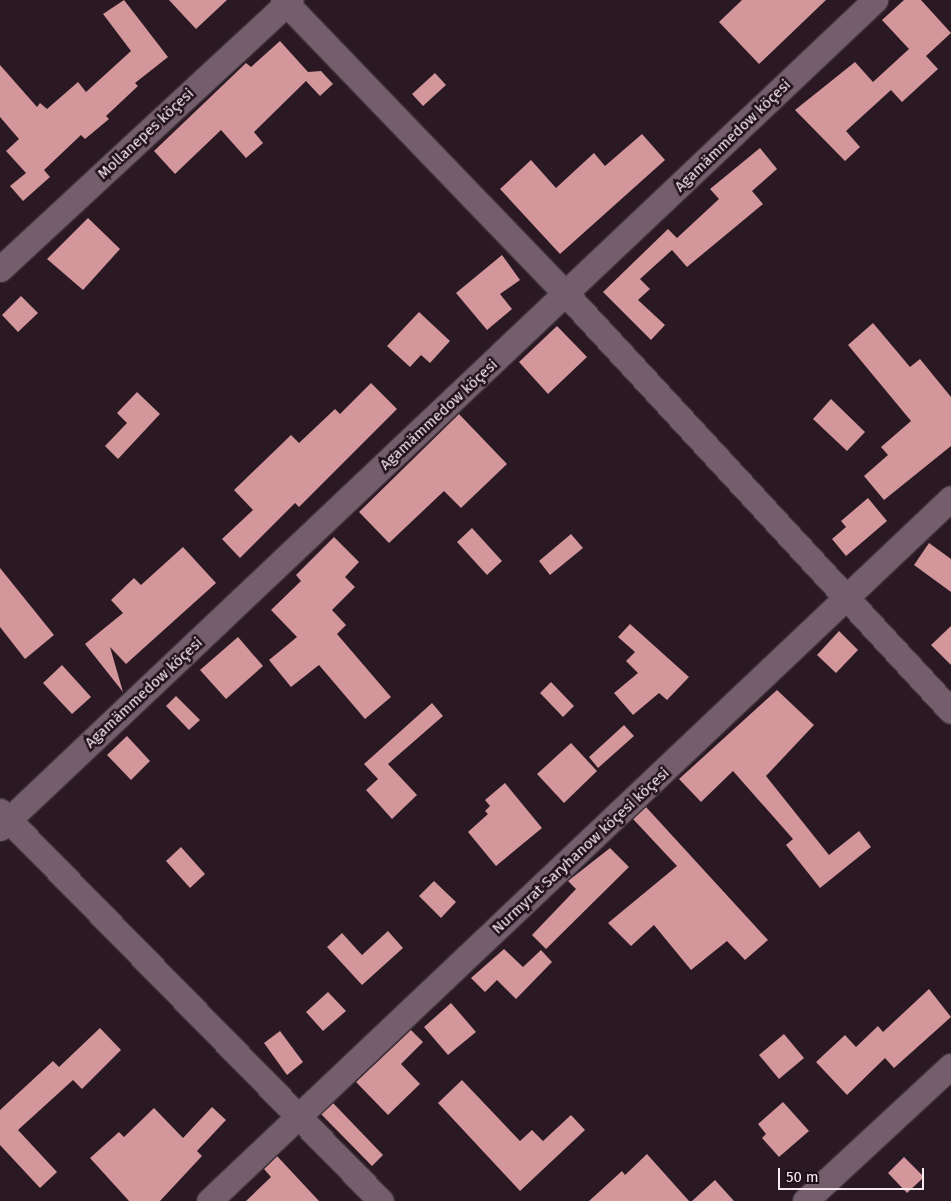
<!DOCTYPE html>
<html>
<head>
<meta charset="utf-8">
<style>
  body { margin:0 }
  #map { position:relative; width:951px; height:1201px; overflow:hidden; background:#2a1823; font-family:"Fira Sans",sans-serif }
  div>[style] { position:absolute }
  .building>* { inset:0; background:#d3969b }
  .roads { filter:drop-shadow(1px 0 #3f323a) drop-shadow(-1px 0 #3f323a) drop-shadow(0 1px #3f323a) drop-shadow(0 -1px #3f323a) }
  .minor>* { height:25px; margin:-12.5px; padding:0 12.5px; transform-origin:12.5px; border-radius:12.5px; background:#745e6b }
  span { translate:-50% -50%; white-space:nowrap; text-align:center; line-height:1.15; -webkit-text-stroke:5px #200f19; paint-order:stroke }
  .street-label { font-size:15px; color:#f8ecf3 }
  .scale { position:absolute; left:778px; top:1168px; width:146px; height:22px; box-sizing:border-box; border:2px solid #f8ecf3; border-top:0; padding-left:6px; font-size:15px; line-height:18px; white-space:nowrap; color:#f8ecf3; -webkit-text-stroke:4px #200f19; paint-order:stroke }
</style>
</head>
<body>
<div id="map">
  <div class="building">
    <i style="clip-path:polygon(124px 0,168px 57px,135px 83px,138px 86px,106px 116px,109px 119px,85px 139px,81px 135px,44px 170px,50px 177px,23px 201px,10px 186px,26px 173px,6px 151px,19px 139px,0 117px,0 65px,37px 107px,40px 103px,47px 109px,78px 82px,86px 92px,131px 51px,103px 14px)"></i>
    <i style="clip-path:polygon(169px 0,227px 0,196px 29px)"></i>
    <i style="clip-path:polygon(742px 0,826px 0,759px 64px,719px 22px)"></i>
    <i style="clip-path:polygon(904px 0,921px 0,951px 33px,926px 56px,938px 69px,902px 102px,891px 90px,846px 131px,860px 147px,845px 161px,795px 110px,855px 62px,873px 82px,909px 49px,882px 20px)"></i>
    <i style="clip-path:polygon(280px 41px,308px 72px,321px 71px,333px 84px,320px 96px,306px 81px,254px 132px,263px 143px,246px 158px,221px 130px,175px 174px,154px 151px,246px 63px,251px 67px)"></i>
    <i style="clip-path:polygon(435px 73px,446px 85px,423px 106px,412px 94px)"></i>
    <i style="clip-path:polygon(642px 134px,665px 160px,560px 254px,500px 189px,531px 160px,556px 188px,594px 153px,605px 166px)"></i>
    <i style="clip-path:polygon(760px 148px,777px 169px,752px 191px,763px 204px,687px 267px,672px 250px,640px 279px,650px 289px,638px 300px,665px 325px,651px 340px,603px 292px,668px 229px,677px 238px,719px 199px,710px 189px)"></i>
    <i style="clip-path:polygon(88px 218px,120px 249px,83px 290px,47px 259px)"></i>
    <i style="clip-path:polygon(502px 255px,520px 280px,500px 294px,512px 309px,487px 330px,456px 293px)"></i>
    <i style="clip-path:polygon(21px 296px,38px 313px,18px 332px,2px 315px)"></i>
    <i style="clip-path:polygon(419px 312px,450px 341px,430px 363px,421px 355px,410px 367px,387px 346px)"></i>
    <i style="clip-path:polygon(873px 323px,910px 367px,920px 359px,951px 397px,951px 446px,884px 500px,864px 476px,888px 455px,881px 447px,911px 421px,848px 345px)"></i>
    <i style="clip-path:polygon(557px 326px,587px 357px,548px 394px,519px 362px)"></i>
    <i style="clip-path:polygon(371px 383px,397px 409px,299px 507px,295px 503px,240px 558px,222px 539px,253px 510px,234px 490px,291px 435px,299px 443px,335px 409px,340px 414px)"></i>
    <i style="clip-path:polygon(137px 392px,160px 414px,118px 459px,105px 446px,127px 423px,117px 413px)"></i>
    <i style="clip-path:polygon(831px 399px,865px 432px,847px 451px,813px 419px)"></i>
    <i style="clip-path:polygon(459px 414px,507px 464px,461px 508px,444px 491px,389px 543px,359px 512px)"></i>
    <i style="clip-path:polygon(868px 498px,887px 521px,846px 556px,832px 539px,846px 527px,841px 521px)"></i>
    <i style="clip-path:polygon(472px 528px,502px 561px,487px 575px,457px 542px)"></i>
    <i style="clip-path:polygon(571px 534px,583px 548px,550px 575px,539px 561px)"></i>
    <i style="clip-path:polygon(334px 537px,359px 562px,345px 577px,355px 587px,332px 610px,346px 625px,337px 634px,391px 697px,365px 719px,319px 665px,291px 687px,269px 660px,297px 637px,271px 610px,301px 581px,296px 575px)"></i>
    <i style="clip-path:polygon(929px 543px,951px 559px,951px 592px,914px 565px)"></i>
    <i style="clip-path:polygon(183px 547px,216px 583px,126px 664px,110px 647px,123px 692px,85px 644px,123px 613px,111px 600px,134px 578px,141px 585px)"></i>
    <i style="clip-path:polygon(0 568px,54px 635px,25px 659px,0 627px)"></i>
    <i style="clip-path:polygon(630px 624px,689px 677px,667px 700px,659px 693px,633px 715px,614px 693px,638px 673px,626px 661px,635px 652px,618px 637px)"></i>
    <i style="clip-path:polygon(951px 626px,951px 665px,931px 645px)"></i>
    <i style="clip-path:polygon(839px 631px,858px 650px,836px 673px,817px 655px)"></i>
    <i style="clip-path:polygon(238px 637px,263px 666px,226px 699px,200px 670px)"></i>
    <i style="clip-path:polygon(62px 665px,91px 697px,72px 714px,43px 683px)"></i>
    <i style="clip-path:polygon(551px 682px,574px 706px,563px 717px,540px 693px)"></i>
    <i style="clip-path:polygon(777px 690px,814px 725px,766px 776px,829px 855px,859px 831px,871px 847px,820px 888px,786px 845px,793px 839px,733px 771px,701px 802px,679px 779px)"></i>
    <i style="clip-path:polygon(176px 696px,200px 720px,189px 730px,166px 706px)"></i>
    <i style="clip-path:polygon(432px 703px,443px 716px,388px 764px,417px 795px,392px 819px,366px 790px,378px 779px,364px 764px)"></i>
    <i style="clip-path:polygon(624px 725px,634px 736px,598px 768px,589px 757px)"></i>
    <i style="clip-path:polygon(127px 736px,150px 761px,131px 780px,107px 755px)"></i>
    <i style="clip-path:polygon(571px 743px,597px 771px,564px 803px,537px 774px)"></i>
    <i style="clip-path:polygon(505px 783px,542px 828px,496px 866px,468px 832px,488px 814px,485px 811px,490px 806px,485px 800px)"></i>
    <i style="clip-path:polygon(646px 807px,768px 940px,745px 960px,727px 941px,691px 970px,654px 925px,631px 946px,608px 923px,677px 866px,633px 819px)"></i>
    <i style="clip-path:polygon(181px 847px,205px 874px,190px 888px,166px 861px)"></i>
    <i style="clip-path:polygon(610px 848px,629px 867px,546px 949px,532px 935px,576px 889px,568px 881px)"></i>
    <i style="clip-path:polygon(434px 881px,456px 902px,441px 918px,419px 896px)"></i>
    <i style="clip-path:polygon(388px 931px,403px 948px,362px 985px,327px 947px,342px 933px,362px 955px)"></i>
    <i style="clip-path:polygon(504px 949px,523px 967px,541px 950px,552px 962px,516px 999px,497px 980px,485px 992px,471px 978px)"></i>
    <i style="clip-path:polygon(929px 989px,951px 1017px,894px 1068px,885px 1058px,847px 1095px,816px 1062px,845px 1035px,856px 1047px,878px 1026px,883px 1032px)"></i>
    <i style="clip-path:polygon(328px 992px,346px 1011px,323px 1031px,306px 1012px)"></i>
    <i style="clip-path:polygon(451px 1003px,476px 1032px,448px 1055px,424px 1027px)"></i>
    <i style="clip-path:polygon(100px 1028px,121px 1050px,82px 1089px,73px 1080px,18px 1130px,57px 1172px,40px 1188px,0 1145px,0 1110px,53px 1061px,59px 1067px)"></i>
    <i style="clip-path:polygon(411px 1030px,423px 1042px,401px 1064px,420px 1084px,388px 1115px,356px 1082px)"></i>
    <i style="clip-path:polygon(280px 1031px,303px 1062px,287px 1075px,264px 1043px)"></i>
    <i style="clip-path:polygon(784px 1034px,804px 1058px,779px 1079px,759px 1055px)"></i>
    <i style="clip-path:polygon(462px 1080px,520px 1141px,532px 1130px,543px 1141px,571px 1115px,585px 1130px,520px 1191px,438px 1103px)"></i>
    <i style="clip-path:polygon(783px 1102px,809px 1131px,779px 1157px,762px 1138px,766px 1134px,758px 1124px)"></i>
    <i style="clip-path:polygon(333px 1103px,383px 1155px,372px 1166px,321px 1114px)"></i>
    <i style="clip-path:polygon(212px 1107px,226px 1120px,197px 1151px,202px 1156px,160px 1201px,129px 1201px,90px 1158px,119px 1132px,124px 1137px,154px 1108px,183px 1138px)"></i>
    <i style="clip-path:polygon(647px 1154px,689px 1201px,589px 1201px,622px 1171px,625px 1175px)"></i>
    <i style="clip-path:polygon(277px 1156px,319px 1201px,246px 1201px,271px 1177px,264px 1169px)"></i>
    <i style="clip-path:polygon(904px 1157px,924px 1177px,907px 1193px,888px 1173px)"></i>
    <i style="clip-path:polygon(715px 1180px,734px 1201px,692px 1201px)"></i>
  </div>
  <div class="roads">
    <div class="minor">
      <i style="left:283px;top:0;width:409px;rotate:46.1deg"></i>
      <i style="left:567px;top:295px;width:566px;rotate:47.29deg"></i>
      <i style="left:0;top:269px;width:396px;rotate:-42.8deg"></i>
      <i style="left:0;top:811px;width:545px;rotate:45.67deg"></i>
      <i style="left:0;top:828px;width:1205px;rotate:-43.42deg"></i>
      <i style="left:209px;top:1201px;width:1022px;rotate:-43.45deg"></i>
      <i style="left:805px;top:1201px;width:199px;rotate:-42.8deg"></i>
    </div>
  </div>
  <div class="street-label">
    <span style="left:146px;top:134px;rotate:-43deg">Mollanepes köçesi</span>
    <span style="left:733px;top:136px;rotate:-44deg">Agamämmedow köçesi</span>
    <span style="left:439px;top:415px;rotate:-43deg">Agamämmedow köçesi</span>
    <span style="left:144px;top:693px;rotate:-43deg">Agamämmedow köçesi</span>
    <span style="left:581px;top:851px;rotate:-43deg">Nurmyrat Saryhanow köçesi köçesi</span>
  </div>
  <div class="scale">50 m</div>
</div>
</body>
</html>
